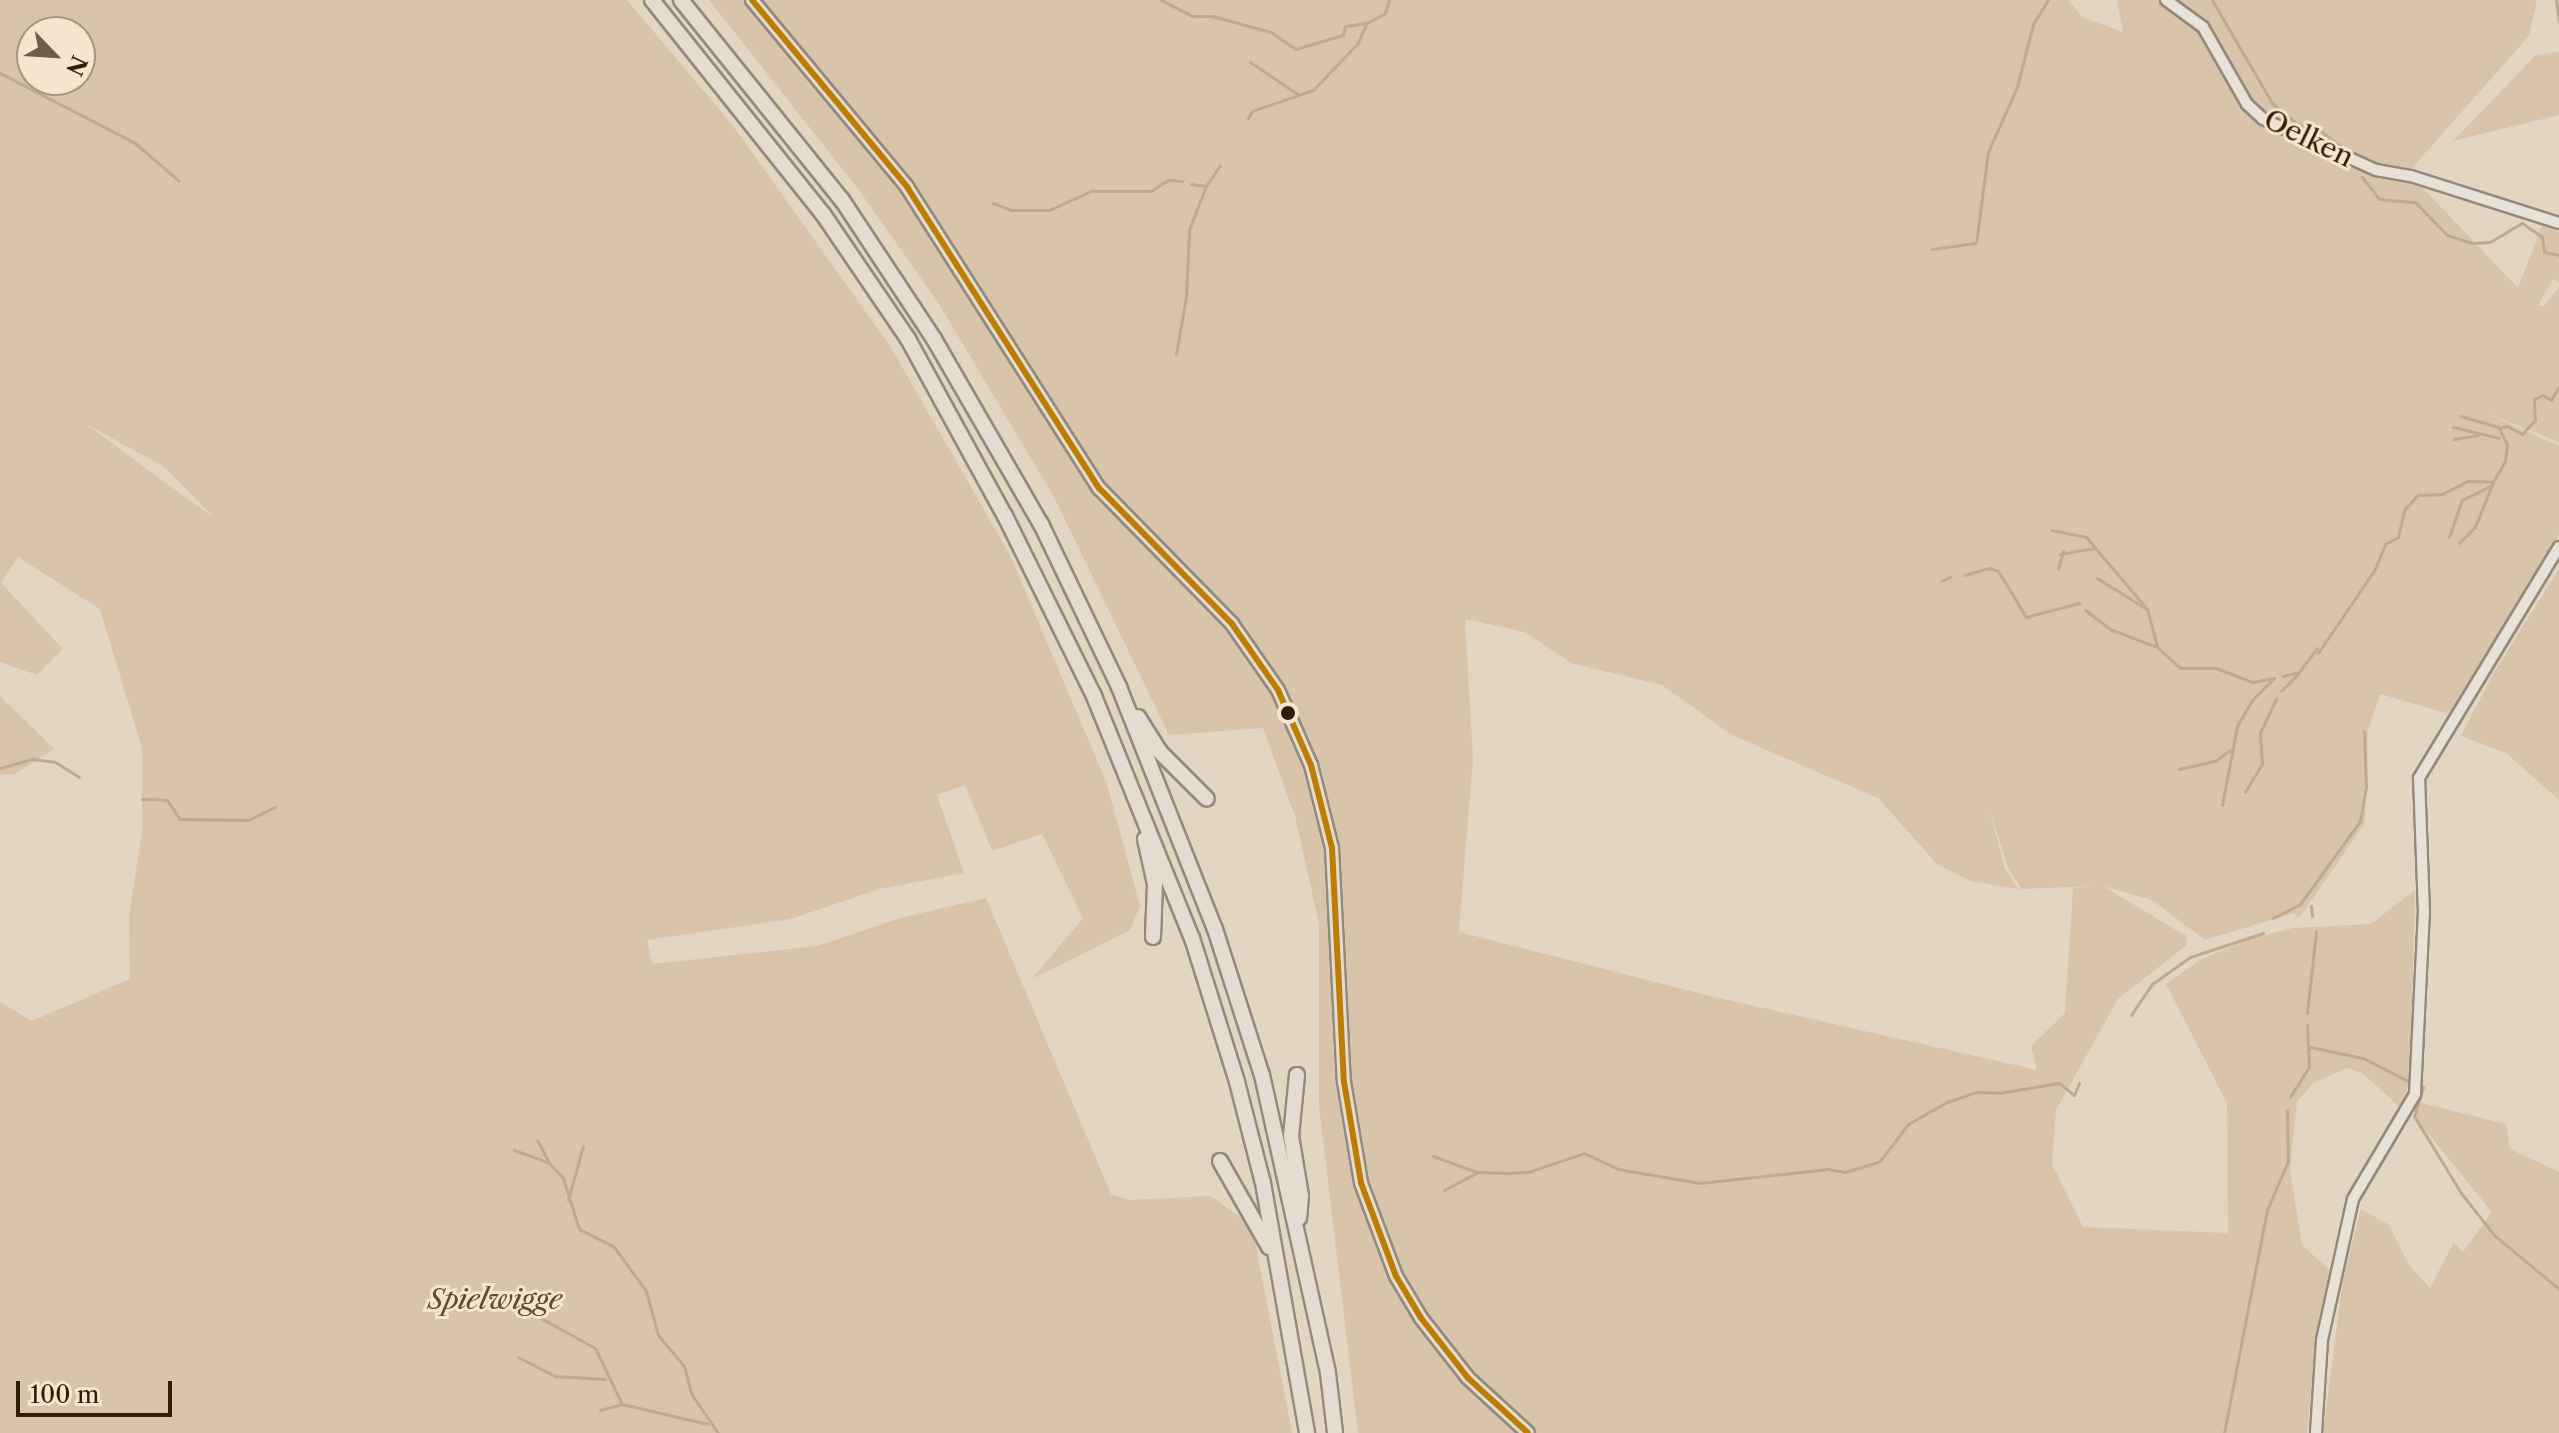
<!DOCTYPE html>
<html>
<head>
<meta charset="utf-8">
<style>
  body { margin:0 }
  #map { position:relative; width:2559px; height:1433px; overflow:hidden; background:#e2d5c2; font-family:"Libre Caslon Text",serif }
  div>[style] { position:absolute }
  .green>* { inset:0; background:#d8c4aa }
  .stream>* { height:3px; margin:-1.5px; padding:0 1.5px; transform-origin:1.5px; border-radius:1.5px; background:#beaa90 }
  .roads { filter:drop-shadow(2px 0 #93897c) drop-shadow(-2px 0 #93897c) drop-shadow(0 2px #93897c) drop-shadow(0 -2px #93897c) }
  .minor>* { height:10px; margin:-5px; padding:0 5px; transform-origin:5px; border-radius:5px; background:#e7e1d7 }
  .major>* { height:12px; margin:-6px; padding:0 6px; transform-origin:6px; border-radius:6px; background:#e4dcd0 }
  .highway>* { height:14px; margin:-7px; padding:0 7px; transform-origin:7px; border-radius:7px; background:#e4dcd0 }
  .bus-1>* { height:6px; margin:-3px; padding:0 3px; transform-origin:3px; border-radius:3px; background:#bc7d02 }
  .dots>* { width:22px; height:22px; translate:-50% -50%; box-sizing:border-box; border:4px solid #f5e5ce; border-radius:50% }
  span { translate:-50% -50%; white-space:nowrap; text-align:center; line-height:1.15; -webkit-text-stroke:6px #f5e5ce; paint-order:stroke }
  .street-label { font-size:28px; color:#311c08 }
  .park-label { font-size:28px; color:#614a33; font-style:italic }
  .north { position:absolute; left:16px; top:16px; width:80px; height:80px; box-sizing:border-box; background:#f5e5ce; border:2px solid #a7957f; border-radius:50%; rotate:115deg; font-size:22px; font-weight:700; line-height:32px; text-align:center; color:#311c08 }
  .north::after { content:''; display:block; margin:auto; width:28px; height:36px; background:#6f5d49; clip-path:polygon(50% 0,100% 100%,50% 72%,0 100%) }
  .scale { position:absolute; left:16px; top:1381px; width:156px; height:36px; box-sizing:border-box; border:4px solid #311c08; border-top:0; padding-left:10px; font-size:24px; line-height:28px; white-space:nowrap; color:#311c08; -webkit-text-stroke:6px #f5e5ce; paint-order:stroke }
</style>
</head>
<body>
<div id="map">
  <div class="green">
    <i style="clip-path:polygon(evenodd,0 0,627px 0,734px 127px,890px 346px,1010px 555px,1107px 784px,1140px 906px,1130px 930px,1032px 979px,1083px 918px,1042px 834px,992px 851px,965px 785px,937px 795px,964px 873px,879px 889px,791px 919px,647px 940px,652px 964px,817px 946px,900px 918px,986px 898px,1111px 1194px,1130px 1200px,1211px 1196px,1252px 1226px,1292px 1433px,0 1433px,0 1002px,32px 1021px,130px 979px,129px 916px,142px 833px,142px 748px,100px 609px,18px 557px,1px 583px,63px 649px,37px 675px,0 662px,0 0,32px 32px,80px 32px,80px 80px,32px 80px,32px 32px,0 0,86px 424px,163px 466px,212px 515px,211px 516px,86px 424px)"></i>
    <i style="clip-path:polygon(evenodd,709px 0,2068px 0,2082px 17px,2123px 32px,2117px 0,2158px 0,2202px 30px,2253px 118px,2375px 173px,2421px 186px,2518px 288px,2542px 226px,2559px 232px,2559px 283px,2553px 279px,2538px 306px,2544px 306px,2559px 287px,2559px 442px,2486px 413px,2559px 446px,2559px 534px,2536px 576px,2450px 714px,2380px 694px,2368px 731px,2365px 823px,2299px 918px,2294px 913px,2205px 940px,2152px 900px,2103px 886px,2186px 936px,2187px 945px,2118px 999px,2056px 1110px,2052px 1164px,2083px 1227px,2228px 1233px,2227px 1103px,2166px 984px,2200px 960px,2252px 938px,2293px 928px,2371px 924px,2415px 890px,2410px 1077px,2402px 1109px,2362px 1073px,2347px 1068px,2313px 1083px,2297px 1102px,2290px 1170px,2302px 1245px,2331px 1271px,2317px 1331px,2307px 1433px,1358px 1433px,1319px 1106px,1319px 924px,1295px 816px,1263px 728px,1169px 735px,1054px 497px,939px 304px,859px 190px,709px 0,1465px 619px,1525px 632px,1571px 663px,1662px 685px,1732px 735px,1878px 798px,1937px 864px,1970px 881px,2018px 889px,2005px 869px,1989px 808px,2008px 868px,2022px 889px,2094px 886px,2073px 888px,2065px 1013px,2031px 1046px,2037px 1070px,1710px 996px,1459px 932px,1473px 759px,1465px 619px)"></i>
    <i style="clip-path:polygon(2171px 0,2537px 0,2529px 36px,2412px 168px,2392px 173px,2264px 117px,2249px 103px,2206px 24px)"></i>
    <i style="clip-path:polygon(2559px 52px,2559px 115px,2453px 141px,2536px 55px)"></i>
    <i style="clip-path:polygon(2559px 569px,2559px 800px,2506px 753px,2461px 736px,2493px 674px)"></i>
    <i style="clip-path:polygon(0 696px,54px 749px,15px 774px,0 775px)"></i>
    <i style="clip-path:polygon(2418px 1102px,2506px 1124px,2510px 1149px,2559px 1172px,2559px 1433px,2323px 1433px,2343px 1279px,2361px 1209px,2389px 1225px,2409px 1265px,2430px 1288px,2454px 1242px,2463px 1252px,2492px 1212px,2414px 1116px)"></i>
  </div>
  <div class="stream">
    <i style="left:1161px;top:0;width:36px;rotate:27deg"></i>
    <i style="left:1193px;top:16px;width:19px"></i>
    <i style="left:1212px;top:16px;width:61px;rotate:15.2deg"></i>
    <i style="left:1271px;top:32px;width:29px;rotate:35deg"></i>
    <i style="left:1295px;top:49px;width:50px;rotate:-16.3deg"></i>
    <i style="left:1343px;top:35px;width:9px;rotate:-77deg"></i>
    <i style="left:1345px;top:26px;width:22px;rotate:-8deg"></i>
    <i style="left:2212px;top:0;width:119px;rotate:59.8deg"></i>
    <i style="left:2272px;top:103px;width:33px;rotate:40deg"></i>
    <i style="left:2297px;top:124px;width:22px;rotate:13deg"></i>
    <i style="left:2318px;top:129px;width:41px;rotate:37.1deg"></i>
    <i style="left:2556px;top:0;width:22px;rotate:82deg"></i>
    <i style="left:1250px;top:62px;width:59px;rotate:34deg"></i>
    <i style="left:0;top:73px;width:152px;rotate:27.4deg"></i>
    <i style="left:135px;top:143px;width:58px;rotate:40.8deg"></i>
    <i style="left:1248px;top:118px;width:8px;rotate:-60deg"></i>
    <i style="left:1252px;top:111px;width:65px;rotate:-19deg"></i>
    <i style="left:1313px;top:90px;width:64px;rotate:-46.3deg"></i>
    <i style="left:1357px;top:44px;width:23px;rotate:-65deg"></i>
    <i style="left:1367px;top:23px;width:21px;rotate:-29deg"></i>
    <i style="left:1385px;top:13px;width:14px;rotate:-73deg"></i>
    <i style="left:2362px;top:177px;width:28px;rotate:52deg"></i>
    <i style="left:2379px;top:199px;width:36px;rotate:5deg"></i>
    <i style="left:2415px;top:202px;width:46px;rotate:45.9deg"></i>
    <i style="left:2447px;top:235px;width:26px;rotate:18deg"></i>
    <i style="left:2472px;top:243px;width:18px;rotate:-3deg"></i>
    <i style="left:2490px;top:242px;width:37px;rotate:-31deg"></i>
    <i style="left:2522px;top:223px;width:24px;rotate:35deg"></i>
    <i style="left:2542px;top:237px;width:15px;rotate:82deg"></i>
    <i style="left:2544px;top:252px;width:15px;rotate:11deg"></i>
    <i style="left:1191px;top:184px;width:15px;rotate:8deg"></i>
    <i style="left:1206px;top:186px;width:25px;rotate:-56deg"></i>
    <i style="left:993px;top:203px;width:19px;rotate:21deg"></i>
    <i style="left:1011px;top:210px;width:38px"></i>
    <i style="left:1049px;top:210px;width:46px;rotate:-24.3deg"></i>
    <i style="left:1091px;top:191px;width:60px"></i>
    <i style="left:1151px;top:191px;width:20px;rotate:-33deg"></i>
    <i style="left:1168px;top:180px;width:14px;rotate:4deg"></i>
    <i style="left:1932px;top:249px;width:44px;rotate:-7.8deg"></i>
    <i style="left:1976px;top:243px;width:92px;rotate:-82.5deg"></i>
    <i style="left:1988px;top:152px;width:71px;rotate:-66deg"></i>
    <i style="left:2017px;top:87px;width:65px;rotate:-75.7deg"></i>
    <i style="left:2033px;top:24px;width:28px;rotate:-58deg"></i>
    <i style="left:1176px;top:354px;width:58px;rotate:-80deg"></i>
    <i style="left:1186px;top:297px;width:67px;rotate:-87.4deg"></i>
    <i style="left:1189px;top:230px;width:47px;rotate:-68.9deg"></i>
    <i style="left:2460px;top:416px;width:40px;rotate:16deg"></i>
    <i style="left:2453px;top:427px;width:47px;rotate:13.4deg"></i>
    <i style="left:2454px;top:439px;width:24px;rotate:-9deg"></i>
    <i style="left:2051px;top:530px;width:36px;rotate:11deg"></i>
    <i style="left:2086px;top:537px;width:94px;rotate:49.7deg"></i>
    <i style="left:2147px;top:609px;width:38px;rotate:75deg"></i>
    <i style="left:2449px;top:537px;width:39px;rotate:-71deg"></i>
    <i style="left:2462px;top:500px;width:32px;rotate:-26deg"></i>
    <i style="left:2459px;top:543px;width:23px;rotate:-45deg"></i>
    <i style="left:2475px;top:527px;width:48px;rotate:-68.2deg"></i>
    <i style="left:2060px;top:554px;width:35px;rotate:-10deg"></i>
    <i style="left:2058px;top:569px;width:19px;rotate:-74deg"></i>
    <i style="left:1964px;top:575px;width:26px;rotate:-16deg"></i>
    <i style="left:1989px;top:568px;width:9px;rotate:18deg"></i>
    <i style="left:1998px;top:571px;width:54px;rotate:58.7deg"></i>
    <i style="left:2026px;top:617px;width:55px;rotate:-14.8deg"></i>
    <i style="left:2097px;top:578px;width:57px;rotate:32deg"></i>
    <i style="left:1941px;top:581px;width:10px;rotate:-24deg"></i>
    <i style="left:2085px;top:610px;width:34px;rotate:37deg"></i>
    <i style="left:2112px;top:630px;width:48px;rotate:20.7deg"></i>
    <i style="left:2157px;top:647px;width:31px;rotate:42deg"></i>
    <i style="left:2180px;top:668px;width:36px"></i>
    <i style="left:2216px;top:668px;width:40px;rotate:21deg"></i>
    <i style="left:2253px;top:682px;width:21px;rotate:-11deg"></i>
    <i style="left:2318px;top:653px;width:102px;rotate:-55.8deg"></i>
    <i style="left:2375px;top:569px;width:27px;rotate:-68deg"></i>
    <i style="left:2385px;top:544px;width:15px;rotate:-28deg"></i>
    <i style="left:2398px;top:537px;width:28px;rotate:-77deg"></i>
    <i style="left:2404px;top:510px;width:21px;rotate:-47deg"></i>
    <i style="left:2418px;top:495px;width:24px;rotate:-2deg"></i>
    <i style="left:2442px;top:494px;width:29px;rotate:-27deg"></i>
    <i style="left:2468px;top:481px;width:25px;rotate:2deg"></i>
    <i style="left:2493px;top:482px;width:24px;rotate:-60deg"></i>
    <i style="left:2505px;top:461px;width:16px;rotate:-83deg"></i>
    <i style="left:2507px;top:445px;width:19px;rotate:-115deg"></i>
    <i style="left:2499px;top:428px;width:8px;rotate:-14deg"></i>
    <i style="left:2507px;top:426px;width:17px;rotate:28deg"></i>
    <i style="left:2522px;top:434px;width:19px;rotate:-47deg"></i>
    <i style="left:2535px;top:420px;width:21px;rotate:-93deg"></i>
    <i style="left:2534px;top:399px;width:10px;rotate:-24deg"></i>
    <i style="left:2543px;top:395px;width:9px;rotate:32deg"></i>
    <i style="left:2551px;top:400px;width:16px;rotate:-60deg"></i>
    <i style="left:2283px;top:676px;width:16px;rotate:-14deg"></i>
    <i style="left:2299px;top:672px;width:30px;rotate:-53deg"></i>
    <i style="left:2281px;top:691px;width:24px;rotate:-45deg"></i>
    <i style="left:0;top:768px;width:33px;rotate:-16deg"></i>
    <i style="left:32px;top:759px;width:23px;rotate:7deg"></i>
    <i style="left:55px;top:762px;width:28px;rotate:32deg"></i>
    <i style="left:2179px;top:769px;width:37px;rotate:-13deg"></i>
    <i style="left:2215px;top:761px;width:19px;rotate:-36deg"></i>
    <i style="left:2245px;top:792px;width:33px;rotate:-59deg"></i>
    <i style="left:2262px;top:764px;width:31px;rotate:-94deg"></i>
    <i style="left:2260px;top:733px;width:38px;rotate:-65deg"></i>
    <i style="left:142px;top:799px;width:25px;rotate:2deg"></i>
    <i style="left:167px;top:800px;width:23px;rotate:56deg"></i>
    <i style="left:180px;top:819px;width:68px;rotate:0.8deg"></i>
    <i style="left:248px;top:820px;width:30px;rotate:-26deg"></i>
    <i style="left:2222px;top:805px;width:80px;rotate:-79.2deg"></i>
    <i style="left:2237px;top:726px;width:30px;rotate:-60deg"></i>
    <i style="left:2252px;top:700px;width:31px;rotate:-45deg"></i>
    <i style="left:2311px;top:906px;width:10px;rotate:84deg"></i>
    <i style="left:2273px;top:918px;width:30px;rotate:-27deg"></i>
    <i style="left:2300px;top:904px;width:102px;rotate:-54.1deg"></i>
    <i style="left:2360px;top:821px;width:35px;rotate:-80deg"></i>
    <i style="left:2366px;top:787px;width:56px;rotate:-92deg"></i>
    <i style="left:2307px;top:1013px;width:82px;rotate:-83.7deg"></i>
    <i style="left:2131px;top:1015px;width:37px;rotate:-56deg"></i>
    <i style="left:2152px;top:984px;width:47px;rotate:-35.4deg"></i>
    <i style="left:2190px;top:957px;width:77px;rotate:-18.2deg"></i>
    <i style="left:2310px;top:1047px;width:54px;rotate:11.7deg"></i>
    <i style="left:2363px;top:1058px;width:53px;rotate:27.1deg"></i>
    <i style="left:2423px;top:1087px;width:30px;rotate:107deg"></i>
    <i style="left:2414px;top:1116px;width:90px;rotate:58.6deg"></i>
    <i style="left:2461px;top:1193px;width:53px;rotate:51.8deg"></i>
    <i style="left:2494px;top:1235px;width:85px;rotate:39.7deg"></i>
    <i style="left:2290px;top:1097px;width:36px;rotate:-58deg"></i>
    <i style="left:2309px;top:1067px;width:42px;rotate:-92.7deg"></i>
    <i style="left:537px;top:1140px;width:26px;rotate:62deg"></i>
    <i style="left:514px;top:1150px;width:37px;rotate:20deg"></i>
    <i style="left:549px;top:1163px;width:21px;rotate:47deg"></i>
    <i style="left:563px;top:1178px;width:53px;rotate:72.6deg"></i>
    <i style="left:579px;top:1229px;width:39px;rotate:27deg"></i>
    <i style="left:614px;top:1247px;width:54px;rotate:54deg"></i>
    <i style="left:646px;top:1291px;width:46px;rotate:74.7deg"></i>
    <i style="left:658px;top:1335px;width:40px;rotate:50deg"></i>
    <i style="left:684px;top:1366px;width:30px;rotate:75deg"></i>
    <i style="left:692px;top:1395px;width:46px;rotate:55.6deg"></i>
    <i style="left:1433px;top:1156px;width:47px;rotate:20deg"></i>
    <i style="left:1477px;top:1172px;width:29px;rotate:2deg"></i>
    <i style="left:1506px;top:1173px;width:22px;rotate:-3deg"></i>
    <i style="left:1528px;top:1172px;width:59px;rotate:-18.7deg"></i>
    <i style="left:1584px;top:1153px;width:38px;rotate:25deg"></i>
    <i style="left:1618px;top:1169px;width:83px;rotate:9.7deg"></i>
    <i style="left:1700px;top:1183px;width:129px;rotate:-6.2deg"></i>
    <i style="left:1828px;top:1169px;width:17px;rotate:10deg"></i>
    <i style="left:1845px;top:1172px;width:37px;rotate:-17deg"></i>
    <i style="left:1880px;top:1161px;width:46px;rotate:-52.9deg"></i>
    <i style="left:1908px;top:1124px;width:45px;rotate:-29.4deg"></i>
    <i style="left:1947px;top:1102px;width:31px;rotate:-19deg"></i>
    <i style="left:1976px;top:1092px;width:23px;rotate:2deg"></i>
    <i style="left:1999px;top:1093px;width:61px;rotate:-9.5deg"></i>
    <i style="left:2059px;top:1083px;width:19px;rotate:39deg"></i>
    <i style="left:2074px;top:1095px;width:13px;rotate:-67deg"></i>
    <i style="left:1444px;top:1190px;width:36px;rotate:-28deg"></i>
    <i style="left:568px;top:1200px;width:56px;rotate:-74.5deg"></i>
    <i style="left:520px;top:1312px;width:20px;rotate:15deg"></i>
    <i style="left:539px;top:1317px;width:64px;rotate:29deg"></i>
    <i style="left:595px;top:1348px;width:62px;rotate:64.3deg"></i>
    <i style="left:622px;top:1404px;width:88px;rotate:13.1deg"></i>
    <i style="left:518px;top:1357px;width:42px;rotate:27.2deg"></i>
    <i style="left:555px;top:1376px;width:50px;rotate:3.4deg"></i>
    <i style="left:600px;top:1410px;width:23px;rotate:-15deg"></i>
    <i style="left:2224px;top:1433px;width:227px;rotate:-79.1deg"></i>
    <i style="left:2267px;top:1210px;width:53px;rotate:-66.8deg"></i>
    <i style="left:2288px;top:1161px;width:51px;rotate:-91.1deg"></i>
  </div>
  <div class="roads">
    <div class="minor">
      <i style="left:2166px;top:0;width:46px;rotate:36.1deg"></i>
      <i style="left:2203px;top:27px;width:89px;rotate:60.3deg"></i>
      <i style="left:2247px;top:104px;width:22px;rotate:43deg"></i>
      <i style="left:2263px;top:119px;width:124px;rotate:24.3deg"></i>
      <i style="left:2376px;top:170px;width:36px;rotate:10deg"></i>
      <i style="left:2411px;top:176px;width:155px;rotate:17.6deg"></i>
      <i style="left:2316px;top:1433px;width:93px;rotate:-86.3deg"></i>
      <i style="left:2322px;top:1340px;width:144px;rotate:-77.6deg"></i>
      <i style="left:2353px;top:1199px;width:122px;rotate:-59.4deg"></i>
      <i style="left:2415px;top:1094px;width:181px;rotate:-87.2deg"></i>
      <i style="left:2424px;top:913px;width:135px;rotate:-92.1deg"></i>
      <i style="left:2419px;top:778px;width:270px;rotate:-58.8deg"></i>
    </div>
    <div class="major">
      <i style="left:752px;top:0;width:243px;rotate:50.3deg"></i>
      <i style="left:907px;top:187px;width:357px;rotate:57.5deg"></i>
      <i style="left:1099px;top:488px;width:190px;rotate:45.6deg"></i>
      <i style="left:1232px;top:624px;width:80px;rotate:55.1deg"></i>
      <i style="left:1278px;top:690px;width:82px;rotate:66.3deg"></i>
      <i style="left:1311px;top:765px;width:86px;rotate:75.8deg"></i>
      <i style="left:1332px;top:848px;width:234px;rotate:87.1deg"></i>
      <i style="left:1344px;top:1082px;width:102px;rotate:80.4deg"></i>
      <i style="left:1361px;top:1183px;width:99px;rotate:69.4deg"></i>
      <i style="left:1396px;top:1276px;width:49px;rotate:59.2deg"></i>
      <i style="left:1421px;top:1318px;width:76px;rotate:51.9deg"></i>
      <i style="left:1468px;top:1378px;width:81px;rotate:42.5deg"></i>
    </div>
    <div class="highway">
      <i style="left:652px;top:0;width:274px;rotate:51.4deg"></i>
      <i style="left:823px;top:214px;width:151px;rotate:55.8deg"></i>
      <i style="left:908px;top:339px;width:202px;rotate:61.3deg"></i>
      <i style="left:1005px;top:516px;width:201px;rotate:63.7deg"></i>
      <i style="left:1094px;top:696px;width:261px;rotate:68deg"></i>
      <i style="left:1192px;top:938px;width:151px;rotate:72.6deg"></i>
      <i style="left:1237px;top:1082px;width:104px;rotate:75.6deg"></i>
      <i style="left:1263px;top:1183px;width:254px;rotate:80deg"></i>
      <i style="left:681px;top:0;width:257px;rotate:51.2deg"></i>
      <i style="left:842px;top:200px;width:167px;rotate:56.5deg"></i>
      <i style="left:934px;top:339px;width:214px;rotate:60deg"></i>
      <i style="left:1041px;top:524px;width:181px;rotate:64.4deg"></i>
      <i style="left:1119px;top:687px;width:260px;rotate:68.4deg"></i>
      <i style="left:1215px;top:929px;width:153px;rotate:72.2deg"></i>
      <i style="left:1262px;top:1075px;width:305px;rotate:77.5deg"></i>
      <i style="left:1328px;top:1373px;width:60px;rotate:83.3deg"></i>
      <i style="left:1138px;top:717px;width:41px;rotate:57.8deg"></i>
      <i style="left:1160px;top:752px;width:66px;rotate:45deg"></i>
      <i style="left:1145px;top:839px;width:46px;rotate:77.5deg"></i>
      <i style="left:1155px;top:884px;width:53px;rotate:92.2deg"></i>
      <i style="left:1297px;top:1075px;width:61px;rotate:95.6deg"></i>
      <i style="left:1291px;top:1136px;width:61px;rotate:80.5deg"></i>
      <i style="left:1301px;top:1196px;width:22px;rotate:95deg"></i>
      <i style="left:1220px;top:1161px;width:99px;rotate:60.3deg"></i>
    </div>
  </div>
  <div class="bus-1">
    <i style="left:752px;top:0;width:243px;rotate:50.3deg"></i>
    <i style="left:907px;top:187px;width:357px;rotate:57.5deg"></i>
    <i style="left:1099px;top:488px;width:190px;rotate:45.6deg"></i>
    <i style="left:1232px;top:624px;width:80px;rotate:55.1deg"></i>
    <i style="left:1278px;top:690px;width:82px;rotate:66.3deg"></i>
    <i style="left:1311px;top:765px;width:86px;rotate:75.8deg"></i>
    <i style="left:1332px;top:848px;width:234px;rotate:87.1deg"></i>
    <i style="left:1344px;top:1082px;width:102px;rotate:80.4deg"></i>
    <i style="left:1361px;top:1183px;width:99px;rotate:69.4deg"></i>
    <i style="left:1396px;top:1276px;width:49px;rotate:59.2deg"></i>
    <i style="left:1421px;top:1318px;width:76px;rotate:51.9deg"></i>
    <i style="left:1468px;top:1378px;width:81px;rotate:42.5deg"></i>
  </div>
  <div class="dots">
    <i style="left:1288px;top:713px;background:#311c08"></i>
  </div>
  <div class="street-label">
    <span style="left:2309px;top:138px;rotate:26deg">Oelken</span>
  </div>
  <div class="park-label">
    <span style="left:495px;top:1299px">Spielwigge</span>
  </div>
  <div class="north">N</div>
  <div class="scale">100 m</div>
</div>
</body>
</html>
